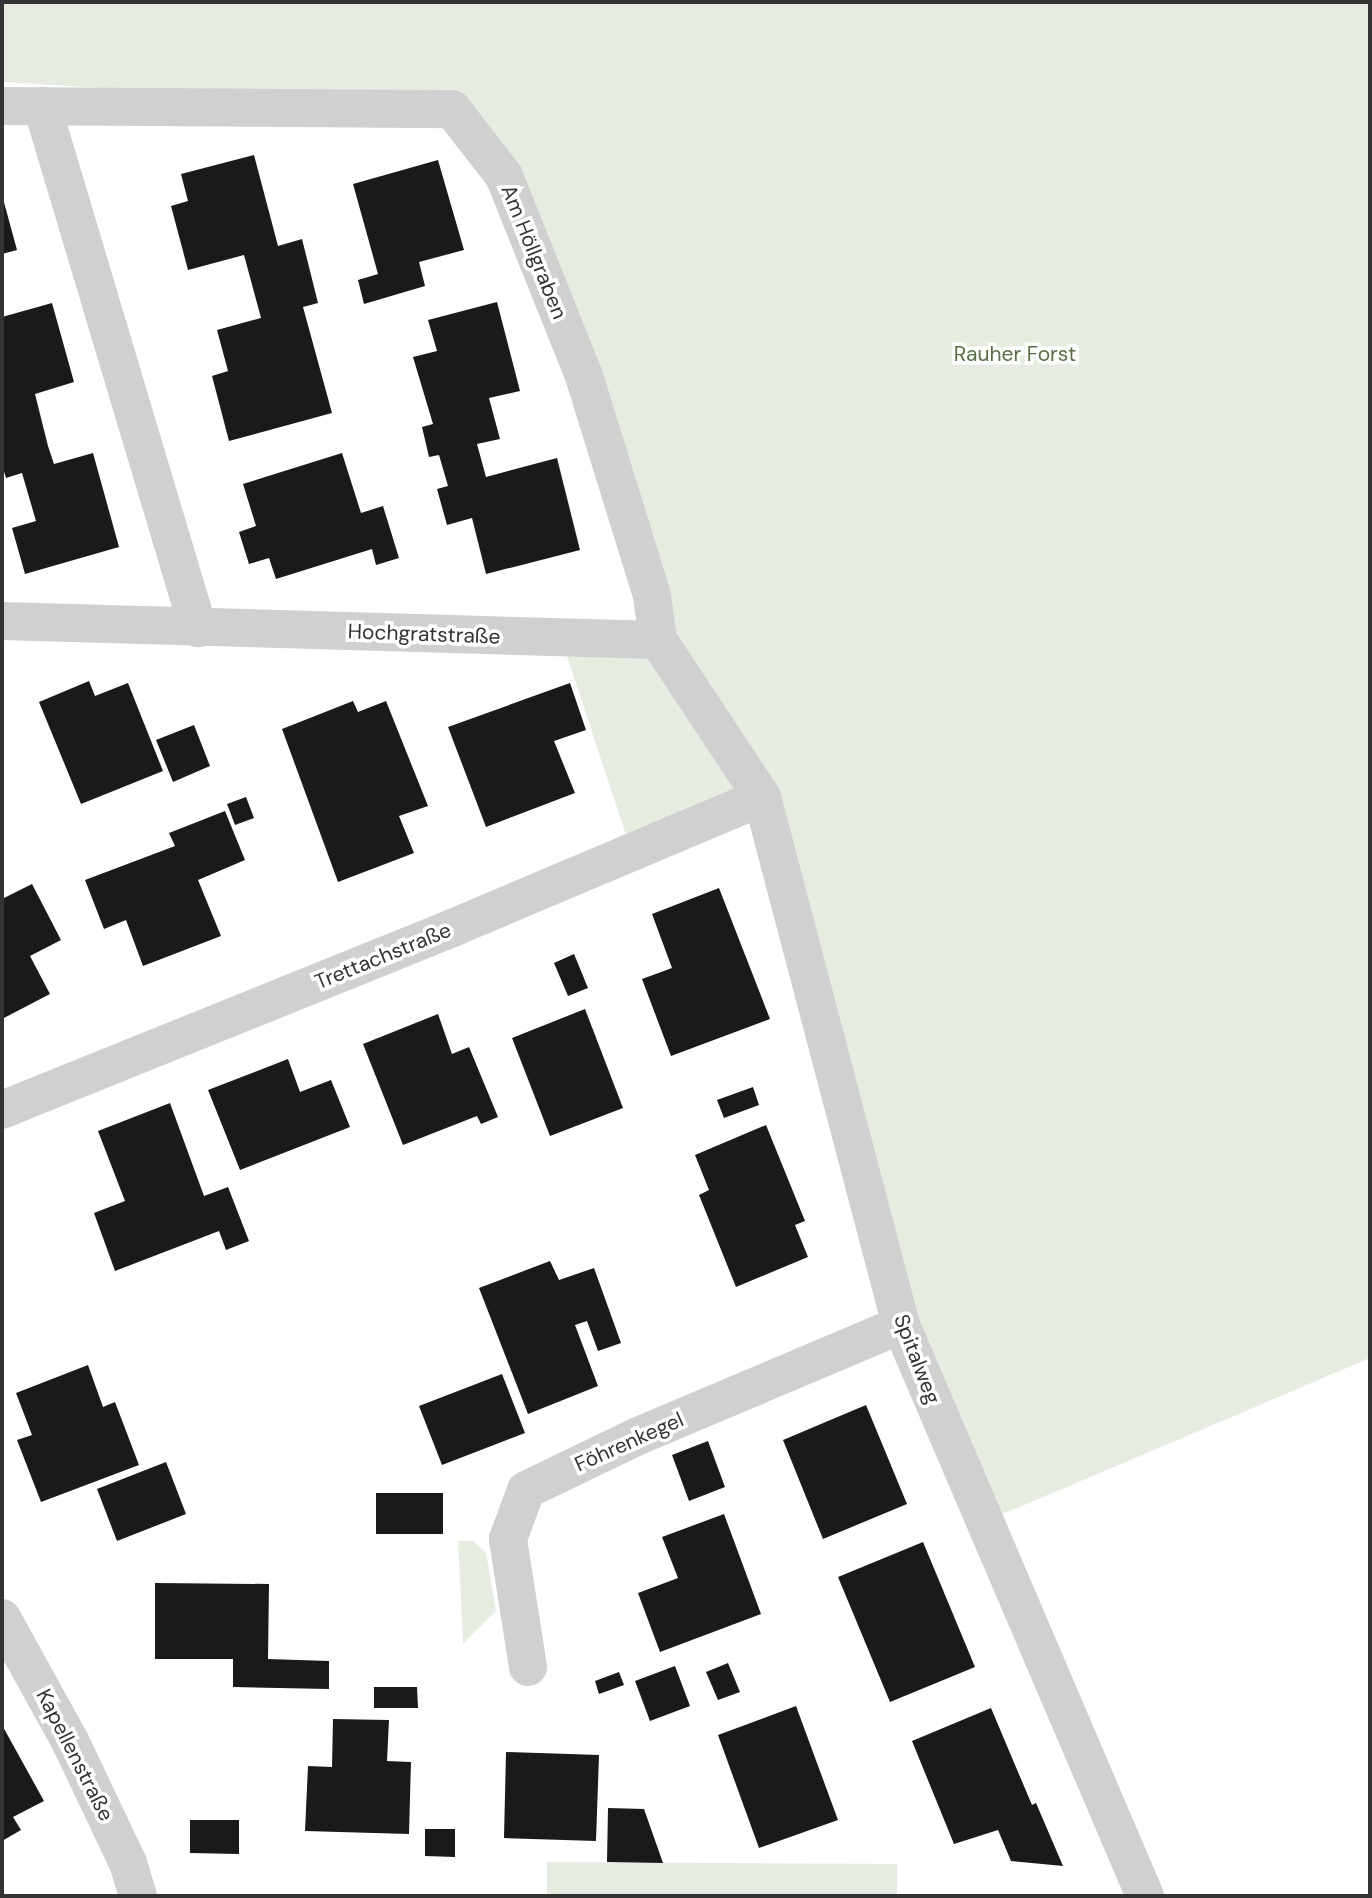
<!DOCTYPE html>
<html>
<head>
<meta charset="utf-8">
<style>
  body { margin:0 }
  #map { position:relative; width:1372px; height:1898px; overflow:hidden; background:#fff; font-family:"DM Sans",sans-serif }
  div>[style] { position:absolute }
  .green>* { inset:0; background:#e6ecdf }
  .building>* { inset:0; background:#1a1a1a }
  .minor>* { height:38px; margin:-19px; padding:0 19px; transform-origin:19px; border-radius:19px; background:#d0d0d0 }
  span { translate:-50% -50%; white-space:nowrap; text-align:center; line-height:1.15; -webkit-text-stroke:7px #fff; paint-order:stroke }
  .street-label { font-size:21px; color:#333 }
  .park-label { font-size:21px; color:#56703f }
  .frame { position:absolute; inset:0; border:4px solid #333; pointer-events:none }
</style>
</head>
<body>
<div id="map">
  <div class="green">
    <i style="clip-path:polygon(2px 2px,1370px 2px,1370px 1358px,984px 1522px,901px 1325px,762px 797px,658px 640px,584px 376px,452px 109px,2px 82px)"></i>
    <i style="clip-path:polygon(650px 652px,743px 791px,628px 841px,566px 653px)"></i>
    <i style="clip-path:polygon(458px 1541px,473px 1541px,486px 1553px,496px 1611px,463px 1644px)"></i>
    <i style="clip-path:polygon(547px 1862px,897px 1864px,897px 1896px,547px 1896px)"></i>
  </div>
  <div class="building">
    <i style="clip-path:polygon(254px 155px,278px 246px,302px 239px,318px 303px,303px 307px,332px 413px,229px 441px,212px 376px,228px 371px,217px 330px,261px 318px,244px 255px,188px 270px,171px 206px,188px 201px,181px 174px)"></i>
    <i style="clip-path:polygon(438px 160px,464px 250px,419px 262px,425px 286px,364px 304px,358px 280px,378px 274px,353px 184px)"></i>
    <i style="clip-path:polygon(2px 195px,17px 250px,2px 254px)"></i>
    <i style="clip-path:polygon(497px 302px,520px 391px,489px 398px,500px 439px,477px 444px,486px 477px,557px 458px,580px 550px,486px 574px,472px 518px,447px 525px,437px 489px,448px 486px,439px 455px,429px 457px,422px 427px,433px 424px,413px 357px,437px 351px,428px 320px)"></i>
    <i style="clip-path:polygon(52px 303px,74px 382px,35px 394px,48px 446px,54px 464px,93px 453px,119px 547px,25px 574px,12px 528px,36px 521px,22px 473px,6px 478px,2px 465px,2px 317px)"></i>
    <i style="clip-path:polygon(342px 453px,361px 513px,383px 506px,399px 558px,376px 565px,372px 549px,276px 579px,269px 558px,249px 564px,239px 532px,256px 526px,243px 484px)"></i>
    <i style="clip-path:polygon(89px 681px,95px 696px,128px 683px,163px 771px,81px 804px,39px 702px)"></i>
    <i style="clip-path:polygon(570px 683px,586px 730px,554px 741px,575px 793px,486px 827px,448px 727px)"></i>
    <i style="clip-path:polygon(353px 701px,358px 712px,386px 701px,428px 806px,399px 816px,414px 853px,338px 882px,282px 729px)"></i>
    <i style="clip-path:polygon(194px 725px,210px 766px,173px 782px,156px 740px)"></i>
    <i style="clip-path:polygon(246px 797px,254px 818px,235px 825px,227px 804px)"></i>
    <i style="clip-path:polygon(225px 811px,245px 860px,198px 880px,221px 936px,143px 966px,126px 920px,104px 929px,85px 880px,175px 846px,169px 833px)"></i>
    <i style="clip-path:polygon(32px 884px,61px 940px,30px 956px,50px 994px,2px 1019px,2px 899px)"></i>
    <i style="clip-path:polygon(719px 888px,770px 1019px,671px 1056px,642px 979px,672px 968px,652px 914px)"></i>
    <i style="clip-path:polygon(574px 954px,588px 988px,568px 996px,554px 963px)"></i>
    <i style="clip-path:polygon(585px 1009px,623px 1108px,550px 1136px,512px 1038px)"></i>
    <i style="clip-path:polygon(438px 1014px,452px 1054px,469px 1047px,498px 1117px,481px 1124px,477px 1116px,403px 1145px,363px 1044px)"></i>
    <i style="clip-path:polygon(288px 1059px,300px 1092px,331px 1080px,350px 1127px,240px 1170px,208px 1090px)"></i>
    <i style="clip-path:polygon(753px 1087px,759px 1105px,724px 1118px,717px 1100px)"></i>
    <i style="clip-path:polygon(170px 1103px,204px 1196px,228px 1187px,249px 1241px,226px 1250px,219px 1231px,115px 1271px,94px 1213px,125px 1201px,98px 1131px)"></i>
    <i style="clip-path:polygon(766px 1125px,805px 1221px,795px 1225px,808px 1257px,736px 1287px,699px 1195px,709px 1190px,695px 1155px)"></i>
    <i style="clip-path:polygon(550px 1261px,559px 1280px,594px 1268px,621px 1343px,598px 1351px,587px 1321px,575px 1325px,598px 1386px,528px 1414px,479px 1288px)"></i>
    <i style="clip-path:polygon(88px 1365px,103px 1407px,115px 1402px,139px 1465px,41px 1502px,17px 1440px,32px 1435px,16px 1393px)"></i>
    <i style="clip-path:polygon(502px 1374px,525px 1433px,442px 1465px,419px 1406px)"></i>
    <i style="clip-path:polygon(866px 1405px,907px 1504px,823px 1539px,783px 1440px)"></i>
    <i style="clip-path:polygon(708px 1441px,725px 1487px,689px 1501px,672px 1455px)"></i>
    <i style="clip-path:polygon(166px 1462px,186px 1514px,117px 1541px,97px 1489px)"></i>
    <i style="clip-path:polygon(376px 1493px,443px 1493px,443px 1534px,376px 1534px)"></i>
    <i style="clip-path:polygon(724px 1514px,761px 1614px,660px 1652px,638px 1593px,678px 1578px,662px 1537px)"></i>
    <i style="clip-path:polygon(923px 1542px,975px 1667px,890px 1702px,838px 1577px)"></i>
    <i style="clip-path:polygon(155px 1583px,269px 1584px,268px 1659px,329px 1661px,329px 1689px,233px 1687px,233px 1659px,155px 1659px)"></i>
    <i style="clip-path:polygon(728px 1663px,740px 1692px,718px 1700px,706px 1672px)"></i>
    <i style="clip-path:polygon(675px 1666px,690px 1706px,650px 1721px,635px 1681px)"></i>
    <i style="clip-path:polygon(619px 1672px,624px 1685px,599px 1694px,595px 1681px)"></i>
    <i style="clip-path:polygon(374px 1687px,417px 1687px,418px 1708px,374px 1708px)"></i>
    <i style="clip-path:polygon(796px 1706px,838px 1820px,759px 1848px,718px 1735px)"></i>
    <i style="clip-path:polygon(991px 1708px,1032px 1805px,1036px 1803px,1063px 1866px,1011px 1861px,998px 1830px,954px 1844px,912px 1741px)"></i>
    <i style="clip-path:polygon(333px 1719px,389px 1720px,387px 1761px,411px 1762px,409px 1834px,305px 1831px,308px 1766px,332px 1767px)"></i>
    <i style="clip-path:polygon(2px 1725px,44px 1801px,13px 1817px,21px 1830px,2px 1841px)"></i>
    <i style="clip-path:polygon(506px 1752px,599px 1755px,596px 1841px,504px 1838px)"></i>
    <i style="clip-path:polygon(608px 1808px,644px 1809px,663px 1863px,607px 1862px)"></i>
    <i style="clip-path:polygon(190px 1820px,239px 1820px,239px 1854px,190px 1853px)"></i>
    <i style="clip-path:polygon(425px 1829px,455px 1829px,455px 1857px,425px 1856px)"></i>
  </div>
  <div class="minor">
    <i style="left:2px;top:106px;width:450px;rotate:0.4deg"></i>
    <i style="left:452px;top:109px;width:85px;rotate:52.2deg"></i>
    <i style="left:504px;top:176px;width:215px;rotate:68.2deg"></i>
    <i style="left:584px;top:376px;width:230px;rotate:72.8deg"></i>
    <i style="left:652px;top:596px;width:44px;rotate:82.2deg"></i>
    <i style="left:42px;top:106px;width:545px;rotate:73.36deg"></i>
    <i style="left:2px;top:621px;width:656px;rotate:1.66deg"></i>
    <i style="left:658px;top:640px;width:188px;rotate:56.5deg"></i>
    <i style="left:762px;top:797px;width:546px;rotate:75.25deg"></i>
    <i style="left:901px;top:1325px;width:621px;rotate:66.86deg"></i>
    <i style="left:2px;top:1110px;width:491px;rotate:-22deg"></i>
    <i style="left:457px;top:926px;width:331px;rotate:-22.9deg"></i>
    <i style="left:2px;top:1618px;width:141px;rotate:61.1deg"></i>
    <i style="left:70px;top:1741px;width:135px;rotate:64.6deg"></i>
    <i style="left:128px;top:1863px;width:34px;rotate:73deg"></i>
    <i style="left:528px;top:1667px;width:130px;rotate:-98.9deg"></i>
    <i style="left:508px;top:1539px;width:52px;rotate:-69.8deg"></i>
    <i style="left:526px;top:1490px;width:124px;rotate:-25.7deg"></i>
    <i style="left:638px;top:1436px;width:285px;rotate:-22.9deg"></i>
  </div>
  <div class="street-label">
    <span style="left:534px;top:252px;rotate:68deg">Am Höllgraben</span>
    <span style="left:424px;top:634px;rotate:2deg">Hochgratstraße</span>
    <span style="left:383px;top:956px;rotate:-22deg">Trettachstraße</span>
    <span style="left:917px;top:1359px;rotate:69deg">Spitalweg</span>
    <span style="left:629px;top:1442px;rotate:-24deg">Föhrenkegel</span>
    <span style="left:75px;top:1755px;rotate:63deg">Kapellenstraße</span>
  </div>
  <div class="park-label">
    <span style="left:1015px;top:354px">Rauher Forst</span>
  </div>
  <div class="frame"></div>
</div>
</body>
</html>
